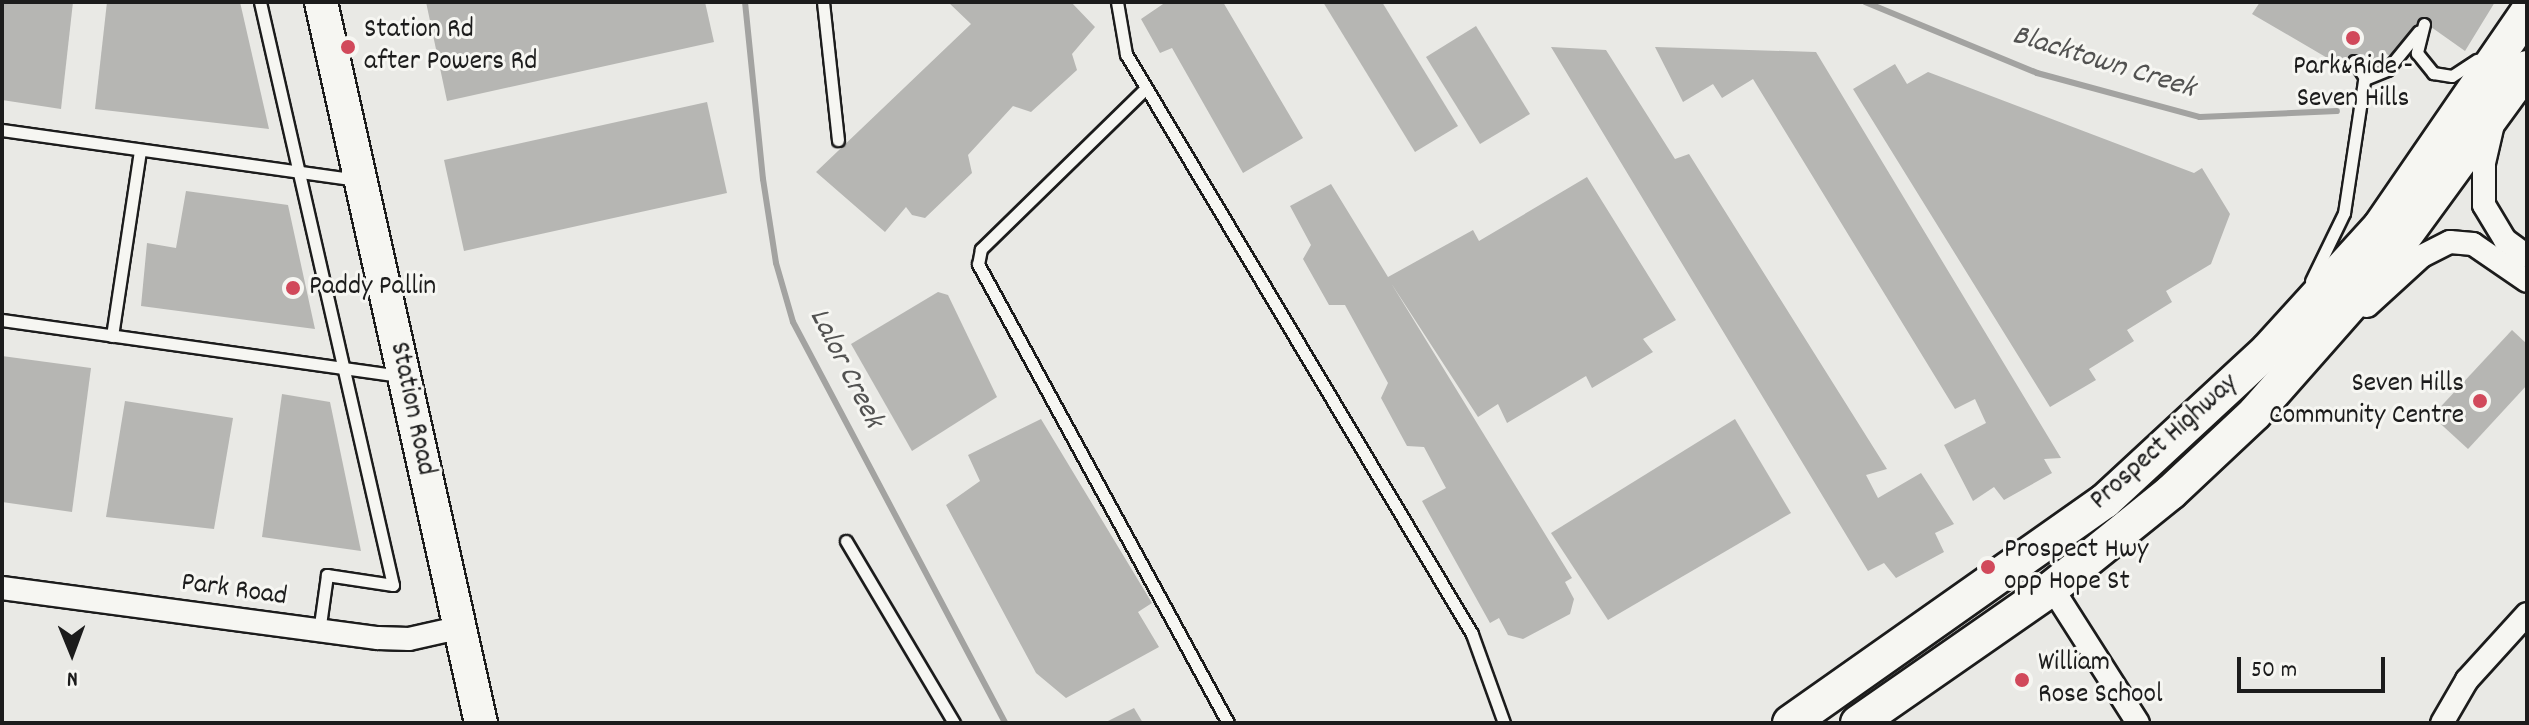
<!DOCTYPE html>
<html>
<head>
<meta charset="utf-8">
<style>
  body { margin:0 }
  #map { position:relative; width:2529px; height:725px; overflow:hidden; background:#e9e9e5; font-family:Dekko,sans-serif }
  div>[style] { position:absolute }
  .stream>* { height:6px; margin:-3px; padding:0 3px; transform-origin:3px; border-radius:3px; background:#a3a3a1 }
  .building>* { inset:0; background:#b6b6b3 }
  .roads { filter:drop-shadow(2px 0 #1c1c1c) drop-shadow(-2px 0 #1c1c1c) drop-shadow(0 2px #1c1c1c) drop-shadow(0 -2px #1c1c1c) }
  .service>* { height:11px; margin:-5.5px; padding:0 5.5px; transform-origin:5.5px; border-radius:5.5px; background:#f6f6f2 }
  .minor>* { height:22px; margin:-11px; padding:0 11px; transform-origin:11px; border-radius:11px; background:#f6f6f2 }
  .secondary>* { height:32px; margin:-16px; padding:0 16px; transform-origin:16px; border-radius:16px; background:#f6f6f2 }
  .primary>* { height:34px; margin:-17px; padding:0 17px; transform-origin:17px; border-radius:17px; background:#f6f6f2 }
  .dots>* { width:22px; height:22px; translate:-50% -50%; box-sizing:border-box; border:4px solid #f6f6f2; border-radius:50% }
  span { translate:-50% -50%; white-space:nowrap; text-align:center; line-height:1.15; -webkit-text-stroke:6px #f6f6f2; paint-order:stroke }
  .poi-label { font-size:28px; color:#1c1c1c }
  .left { translate:0 -50%; text-align:left }
  .right { translate:-100% -50%; text-align:right }
  .street-label { font-size:28px; color:#1c1c1c }
  .water-label { font-size:30px; color:#525251; font-style:italic }
  .frame { position:absolute; inset:0; border:4px solid #1c1c1c; pointer-events:none }
  .north { position:absolute; left:32px; top:613px; width:80px; height:80px; -webkit-text-stroke:6px #f6f6f2; paint-order:stroke; rotate:179deg; font-size:22px; font-weight:700; line-height:32px; text-align:center; color:#1c1c1c }
  .north::after { content:''; display:block; margin:auto; width:28px; height:36px; background:#1c1c1c; clip-path:polygon(50% 0,100% 100%,50% 72%,0 100%) }
  .scale { position:absolute; left:2237px; top:657px; width:148px; height:36px; box-sizing:border-box; border:4px solid #1c1c1c; border-top:0; padding-left:10px; font-size:24px; line-height:28px; white-space:nowrap; color:#1c1c1c; -webkit-text-stroke:6px #f6f6f2; paint-order:stroke }
</style>
</head>
<body>
<div id="map">
  <div class="stream">
    <i style="left:745px;top:2px;width:178px;rotate:84.2deg"></i>
    <i style="left:763px;top:179px;width:85px;rotate:81.2deg"></i>
    <i style="left:776px;top:263px;width:61px;rotate:73.9deg"></i>
    <i style="left:793px;top:322px;width:454px;rotate:62.1deg"></i>
    <i style="left:1865px;top:2px;width:186px;rotate:22.4deg"></i>
    <i style="left:2037px;top:73px;width:169px;rotate:15.1deg"></i>
    <i style="left:2200px;top:117px;width:137px;rotate:-2.5deg"></i>
  </div>
  <div class="building">
    <i style="clip-path:polygon(2px 2px,73px 2px,61px 109px,2px 100px)"></i>
    <i style="clip-path:polygon(107px 2px,240px 2px,269px 129px,95px 109px)"></i>
    <i style="clip-path:polygon(426px 2px,705px 2px,714px 42px,447px 101px)"></i>
    <i style="clip-path:polygon(948px 2px,1071px 2px,1095px 27px,1072px 54px,1077px 70px,1031px 112px,1013px 106px,968px 155px,972px 173px,925px 218px,912px 215px,906px 207px,885px 232px,816px 172px,971px 24px)"></i>
    <i style="clip-path:polygon(1166px 2px,1223px 2px,1303px 138px,1243px 173px,1172px 48px,1160px 53px,1141px 19px)"></i>
    <i style="clip-path:polygon(1323px 2px,1382px 2px,1458px 126px,1415px 152px)"></i>
    <i style="clip-path:polygon(2260px 2px,2495px 2px,2465px 51px,2424px 22px,2398px 61px,2385px 53px,2372px 72px,2348px 56px,2341px 66px,2252px 14px)"></i>
    <i style="clip-path:polygon(1476px 26px,1530px 114px,1480px 144px,1426px 57px)"></i>
    <i style="clip-path:polygon(1551px 47px,1606px 50px,1675px 159px,1689px 154px,1887px 469px,1866px 475px,1878px 498px,1921px 473px,1954px 524px,1935px 533px,1944px 552px,1896px 578px,1884px 563px,1868px 571px)"></i>
    <i style="clip-path:polygon(1655px 47px,1816px 52px,2061px 458px,2044px 459px,2052px 473px,2004px 500px,1994px 487px,1973px 501px,1944px 445px,1986px 423px,1975px 399px,1955px 409px,1753px 79px,1722px 98px,1713px 84px,1683px 102px)"></i>
    <i style="clip-path:polygon(1895px 64px,1907px 84px,1928px 72px,2194px 173px,2202px 168px,2230px 214px,2211px 264px,2166px 291px,2172px 302px,2127px 330px,2134px 341px,2089px 369px,2096px 380px,2050px 407px,1853px 89px)"></i>
    <i style="clip-path:polygon(707px 102px,727px 193px,464px 251px,444px 160px)"></i>
    <i style="clip-path:polygon(1587px 177px,1676px 320px,1643px 339px,1653px 352px,1592px 388px,1586px 376px,1507px 423px,1498px 404px,1478px 417px,1391px 283px,1572px 578px,1565px 582px,1574px 599px,1570px 614px,1523px 639px,1508px 635px,1499px 618px,1490px 623px,1422px 501px,1446px 488px,1424px 447px,1407px 446px,1381px 398px,1388px 383px,1345px 305px,1329px 305px,1303px 259px,1311px 245px,1290px 206px,1331px 184px,1388px 277px,1473px 230px,1479px 241px)"></i>
    <i style="clip-path:polygon(186px 191px,288px 205px,315px 329px,141px 306px,147px 243px,176px 248px)"></i>
    <i style="clip-path:polygon(938px 292px,948px 295px,997px 397px,912px 451px,851px 344px)"></i>
    <i style="clip-path:polygon(2512px 330px,2527px 344px,2527px 385px,2468px 449px,2432px 416px)"></i>
    <i style="clip-path:polygon(2px 356px,91px 368px,72px 512px,2px 502px)"></i>
    <i style="clip-path:polygon(282px 394px,330px 402px,361px 551px,262px 537px)"></i>
    <i style="clip-path:polygon(125px 401px,233px 418px,214px 529px,106px 517px)"></i>
    <i style="clip-path:polygon(1041px 419px,1152px 603px,1138px 612px,1159px 647px,1066px 698px,1036px 673px,946px 505px,980px 481px,968px 455px)"></i>
    <i style="clip-path:polygon(1735px 419px,1791px 513px,1608px 620px,1551px 533px)"></i>
    <i style="clip-path:polygon(1134px 708px,1143px 723px,1104px 723px)"></i>
  </div>
  <div class="roads">
    <div class="service">
      <i style="left:260px;top:2px;width:598px;rotate:77.15deg"></i>
      <i style="left:393px;top:585px;width:67px;rotate:-171.4deg"></i>
      <i style="left:327px;top:575px;width:58px;rotate:98deg"></i>
      <i style="left:823px;top:2px;width:139px;rotate:83.8deg"></i>
      <i style="left:1117px;top:2px;width:53px;rotate:80.2deg"></i>
      <i style="left:1126px;top:54px;width:675px;rotate:59.18deg"></i>
      <i style="left:1472px;top:634px;width:95px;rotate:70.2deg"></i>
      <i style="left:2424px;top:24px;width:30px;rotate:104deg"></i>
      <i style="left:2417px;top:53px;width:26px;rotate:51deg"></i>
      <i style="left:2433px;top:73px;width:19px;rotate:9deg"></i>
      <i style="left:2452px;top:76px;width:30px;rotate:-33deg"></i>
      <i style="left:2354px;top:61px;width:20px;rotate:57deg"></i>
      <i style="left:2365px;top:79px;width:24px;rotate:-22deg"></i>
      <i style="left:2387px;top:70px;width:50px;rotate:-50.6deg"></i>
      <i style="left:1146px;top:88px;width:231px;rotate:135.7deg"></i>
      <i style="left:981px;top:249px;width:15px;rotate:101deg"></i>
      <i style="left:978px;top:264px;width:523px;rotate:61.42deg"></i>
      <i style="left:2px;top:130px;width:359px;rotate:8deg"></i>
      <i style="left:2311px;top:281px;width:76px;rotate:-64.1deg"></i>
      <i style="left:2344px;top:213px;width:147px;rotate:-81.4deg"></i>
      <i style="left:2px;top:320px;width:402px;rotate:8deg"></i>
      <i style="left:112px;top:336px;width:188px;rotate:-81.4deg"></i>
      <i style="left:846px;top:541px;width:212px;rotate:59.3deg"></i>
    </div>
    <div class="minor">
      <i style="left:2493px;top:124px;width:39px;rotate:103deg"></i>
      <i style="left:2484px;top:162px;width:43px;rotate:90deg"></i>
      <i style="left:2484px;top:205px;width:41px;rotate:59deg"></i>
      <i style="left:2505px;top:240px;width:27px;rotate:36deg"></i>
      <i style="left:2367px;top:306px;width:74px;rotate:-42.3deg"></i>
      <i style="left:2422px;top:256px;width:31px;rotate:-27deg"></i>
      <i style="left:2450px;top:242px;width:23px;rotate:5deg"></i>
      <i style="left:2473px;top:244px;width:65px;rotate:34.4deg"></i>
      <i style="left:2px;top:588px;width:379px;rotate:7.6deg"></i>
      <i style="left:378px;top:638px;width:31px;rotate:2deg"></i>
      <i style="left:409px;top:639px;width:50px;rotate:-12.7deg"></i>
      <i style="left:2052px;top:588px;width:160px;rotate:57.5deg"></i>
      <i style="left:2442px;top:723px;width:50px;rotate:-59.8deg"></i>
      <i style="left:2467px;top:680px;width:89px;rotate:-47.7deg"></i>
    </div>
    <div class="secondary">
      <i style="left:321px;top:2px;width:739px;rotate:77.49deg"></i>
    </div>
    <div class="primary">
      <i style="left:1790px;top:723px;width:385px;rotate:-35.2deg"></i>
      <i style="left:2105px;top:501px;width:222px;rotate:-42.8deg"></i>
      <i style="left:2268px;top:350px;width:166px;rotate:-47.7deg"></i>
      <i style="left:2380px;top:227px;width:260px;rotate:-55.5deg"></i>
      <i style="left:1858px;top:723px;width:236px;rotate:-34.8deg"></i>
      <i style="left:2052px;top:588px;width:153px;rotate:-38.9deg"></i>
      <i style="left:2171px;top:492px;width:115px;rotate:-43.2deg"></i>
      <i style="left:2255px;top:413px;width:180px;rotate:-48.6deg"></i>
      <i style="left:2374px;top:278px;width:260px;rotate:-53.9deg"></i>
    </div>
  </div>
  <div class="dots">
    <i style="left:2353px;top:38px;background:#d1495b"></i>
    <i style="left:348px;top:47px;background:#d1495b"></i>
    <i style="left:293px;top:288px;background:#d1495b"></i>
    <i style="left:2480px;top:401px;background:#d1495b"></i>
    <i style="left:1988px;top:567px;background:#d1495b"></i>
    <i style="left:2022px;top:680px;background:#d1495b"></i>
  </div>
  <div class="poi-label">
    <span class="left" style="left:364px;top:47px">Station Rd<br>after Powers Rd</span>
    <span style="left:2353px;top:84px">Park&amp;Ride -<br>Seven Hills</span>
    <span class="left" style="left:309px;top:288px">Paddy Pallin</span>
    <span class="right" style="left:2464px;top:401px">Seven Hills<br>Community Centre</span>
    <span class="left" style="left:2004px;top:567px">Prospect Hwy<br>opp Hope St</span>
    <span class="left" style="left:2038px;top:680px">William<br>Rose School</span>
  </div>
  <div class="street-label">
    <span style="left:411px;top:409px;rotate:78deg">Station Road</span>
    <span style="left:2165px;top:443px;rotate:-42deg">Prospect Highway</span>
    <span style="left:234px;top:591px;rotate:8deg">Park Road</span>
  </div>
  <div class="water-label">
    <span style="left:2103px;top:64px;rotate:17deg">Blacktown Creek</span>
    <span style="left:844px;top:369px;rotate:63deg">Lalor Creek</span>
  </div>
  <div class="frame"></div>
  <div class="north">N</div>
  <div class="scale">50 m</div>
</div>
</body>
</html>
